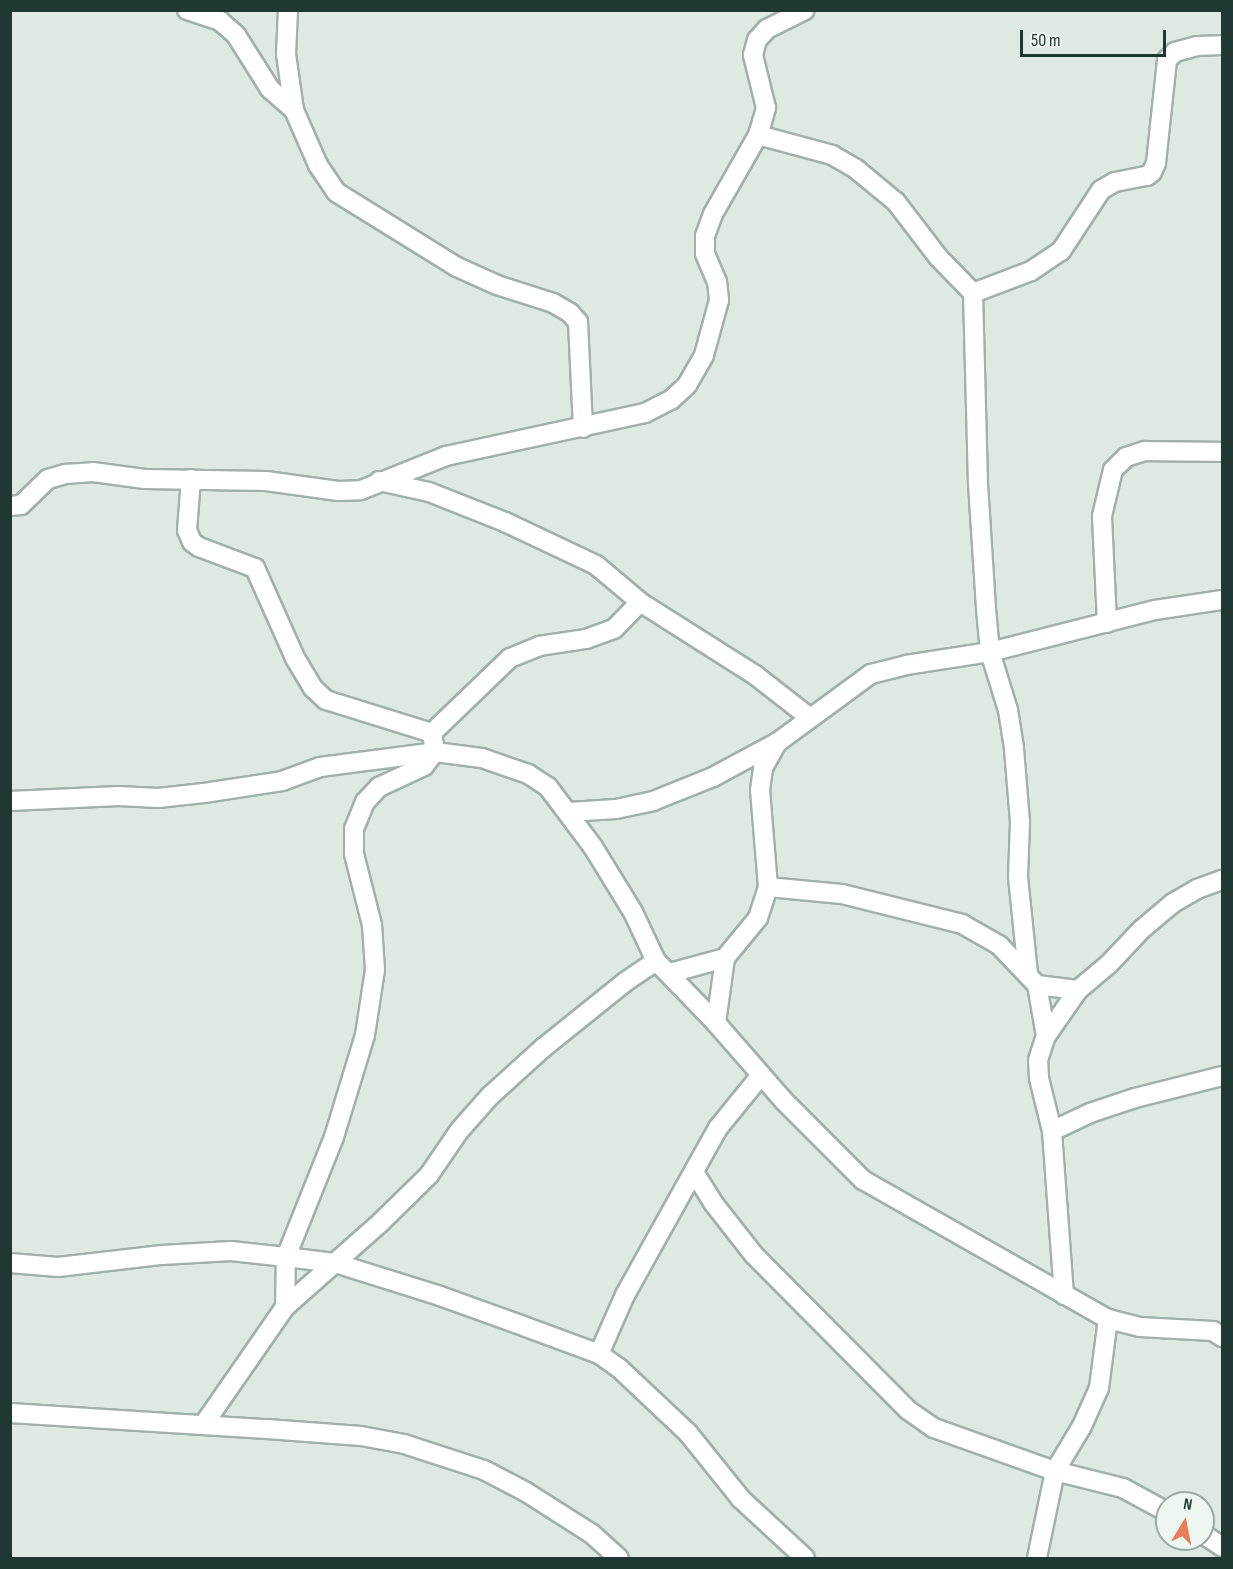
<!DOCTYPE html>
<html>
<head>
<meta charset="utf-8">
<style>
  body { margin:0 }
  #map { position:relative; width:1233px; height:1569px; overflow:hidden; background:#dee9e4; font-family:"Sofia Sans Condensed",sans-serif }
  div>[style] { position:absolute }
  .roads { filter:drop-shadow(2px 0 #a1b0ab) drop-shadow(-2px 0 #a1b0ab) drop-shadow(0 2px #a1b0ab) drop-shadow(0 -2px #a1b0ab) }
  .minor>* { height:18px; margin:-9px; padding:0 9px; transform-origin:9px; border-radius:9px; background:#fff }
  span { translate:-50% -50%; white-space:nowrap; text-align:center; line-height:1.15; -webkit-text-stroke:4.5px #eef6f2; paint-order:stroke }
  .frame { position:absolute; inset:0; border:12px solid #203832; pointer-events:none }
  .north { position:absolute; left:1155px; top:1491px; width:60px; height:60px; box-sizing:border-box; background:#eef6f2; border:2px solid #9caaa5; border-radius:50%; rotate:10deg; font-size:16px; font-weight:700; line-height:24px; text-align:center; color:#203832 }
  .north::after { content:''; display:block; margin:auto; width:21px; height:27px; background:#eb7e5a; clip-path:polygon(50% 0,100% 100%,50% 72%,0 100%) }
  .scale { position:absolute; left:1020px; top:30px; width:146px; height:27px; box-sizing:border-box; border:3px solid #203832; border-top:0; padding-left:8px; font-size:18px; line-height:21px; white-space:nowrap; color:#203832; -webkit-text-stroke:4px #eef6f2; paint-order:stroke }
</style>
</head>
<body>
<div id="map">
  <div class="roads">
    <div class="minor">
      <i style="left:187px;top:10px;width:35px;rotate:18deg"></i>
      <i style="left:220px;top:21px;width:21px;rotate:41deg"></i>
      <i style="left:236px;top:35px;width:64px;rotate:57.8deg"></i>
      <i style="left:270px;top:89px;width:32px;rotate:41deg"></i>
      <i style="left:288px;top:10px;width:44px;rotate:92.6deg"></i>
      <i style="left:286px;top:54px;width:57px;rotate:81.9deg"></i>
      <i style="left:294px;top:110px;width:60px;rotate:66.4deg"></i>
      <i style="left:318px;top:165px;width:32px;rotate:56deg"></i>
      <i style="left:336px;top:192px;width:142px;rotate:31.8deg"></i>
      <i style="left:457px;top:267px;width:44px;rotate:24.2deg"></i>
      <i style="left:497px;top:285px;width:59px;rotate:17.8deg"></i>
      <i style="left:553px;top:303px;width:20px;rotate:30deg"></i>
      <i style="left:570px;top:313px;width:12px;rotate:48deg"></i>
      <i style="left:578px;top:322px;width:106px;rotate:87.3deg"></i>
      <i style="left:758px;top:135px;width:77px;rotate:15.1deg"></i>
      <i style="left:832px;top:155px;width:28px;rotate:30deg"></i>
      <i style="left:856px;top:169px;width:52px;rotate:39.5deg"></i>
      <i style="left:896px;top:202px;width:69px;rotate:52.6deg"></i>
      <i style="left:938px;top:257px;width:50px;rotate:45.8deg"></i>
      <i style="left:973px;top:293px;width:191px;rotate:88.5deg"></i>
      <i style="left:978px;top:484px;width:125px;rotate:86.3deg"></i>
      <i style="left:986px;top:609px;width:43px;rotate:84.7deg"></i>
      <i style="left:990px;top:652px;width:61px;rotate:72.8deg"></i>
      <i style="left:1008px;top:710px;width:39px;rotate:81deg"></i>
      <i style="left:1014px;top:749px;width:73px;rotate:85.3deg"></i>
      <i style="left:1020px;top:822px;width:55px;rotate:92.1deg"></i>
      <i style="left:1018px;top:877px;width:97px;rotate:84.1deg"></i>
      <i style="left:973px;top:293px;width:62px;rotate:-20.8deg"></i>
      <i style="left:1031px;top:271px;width:36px;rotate:-34deg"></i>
      <i style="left:1061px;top:251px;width:73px;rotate:-56.7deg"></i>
      <i style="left:1101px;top:190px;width:16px;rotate:-30deg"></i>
      <i style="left:1115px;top:182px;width:33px;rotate:-11deg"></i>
      <i style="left:1147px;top:176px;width:6px;rotate:-39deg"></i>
      <i style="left:1152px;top:172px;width:10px;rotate:-66deg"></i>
      <i style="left:1156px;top:163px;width:104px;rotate:-83.9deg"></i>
      <i style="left:1167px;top:60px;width:11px;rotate:-45deg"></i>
      <i style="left:1175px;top:52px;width:23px;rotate:-15deg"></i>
      <i style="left:1197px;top:46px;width:25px;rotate:-2deg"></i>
      <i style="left:191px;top:479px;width:51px;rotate:94.5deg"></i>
      <i style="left:187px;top:530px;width:13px;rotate:67deg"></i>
      <i style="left:192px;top:542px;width:9px;rotate:36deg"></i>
      <i style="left:199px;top:547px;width:60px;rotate:20.6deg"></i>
      <i style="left:255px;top:568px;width:98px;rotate:66deg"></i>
      <i style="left:295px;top:658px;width:35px;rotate:59deg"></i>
      <i style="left:313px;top:688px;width:18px;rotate:43deg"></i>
      <i style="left:326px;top:700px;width:111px;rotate:17.3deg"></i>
      <i style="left:379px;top:481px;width:51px;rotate:12.4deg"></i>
      <i style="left:429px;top:492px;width:82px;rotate:21.5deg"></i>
      <i style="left:505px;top:522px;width:101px;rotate:25.3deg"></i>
      <i style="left:596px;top:565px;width:57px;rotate:40.1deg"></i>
      <i style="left:640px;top:602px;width:136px;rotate:32.4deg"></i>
      <i style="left:755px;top:675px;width:68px;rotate:37.9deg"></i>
      <i style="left:10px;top:506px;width:11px;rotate:-5deg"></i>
      <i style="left:21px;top:505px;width:37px;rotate:-44deg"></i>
      <i style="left:48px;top:479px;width:19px;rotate:-16deg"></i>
      <i style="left:66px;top:474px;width:27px;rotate:-4deg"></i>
      <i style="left:93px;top:472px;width:52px;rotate:7.7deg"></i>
      <i style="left:145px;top:479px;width:121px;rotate:0.9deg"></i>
      <i style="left:266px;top:481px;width:73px;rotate:7.9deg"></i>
      <i style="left:338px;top:491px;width:23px;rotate:-2deg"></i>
      <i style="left:361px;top:490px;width:92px;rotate:-21.8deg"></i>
      <i style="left:446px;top:456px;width:204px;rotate:-12.2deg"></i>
      <i style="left:645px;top:413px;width:29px;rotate:-27deg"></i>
      <i style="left:671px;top:400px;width:22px;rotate:-43deg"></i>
      <i style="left:687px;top:385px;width:34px;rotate:-60deg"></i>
      <i style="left:704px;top:355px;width:57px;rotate:-74.7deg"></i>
      <i style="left:719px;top:300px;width:18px;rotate:-96deg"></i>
      <i style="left:717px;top:282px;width:30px;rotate:-113deg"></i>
      <i style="left:705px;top:254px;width:18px;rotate:-90deg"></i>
      <i style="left:705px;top:236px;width:23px;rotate:-70deg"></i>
      <i style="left:713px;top:214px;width:91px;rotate:-60.3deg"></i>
      <i style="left:758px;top:135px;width:14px;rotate:-73deg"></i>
      <i style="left:762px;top:122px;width:15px;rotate:-74deg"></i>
      <i style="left:766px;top:108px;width:55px;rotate:-103.8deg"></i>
      <i style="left:753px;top:55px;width:16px;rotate:-75deg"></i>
      <i style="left:757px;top:40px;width:15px;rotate:-48deg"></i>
      <i style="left:767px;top:29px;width:42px;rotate:-26.6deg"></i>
      <i style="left:1107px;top:623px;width:107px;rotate:-92.7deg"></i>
      <i style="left:1102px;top:516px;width:47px;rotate:-76.6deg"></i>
      <i style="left:1113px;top:470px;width:18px;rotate:-45deg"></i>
      <i style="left:1126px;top:457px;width:20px;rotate:-18deg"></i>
      <i style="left:1145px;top:451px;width:77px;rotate:0.7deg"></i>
      <i style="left:432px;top:733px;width:108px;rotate:-43.9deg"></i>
      <i style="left:510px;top:658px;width:31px;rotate:-22deg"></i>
      <i style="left:539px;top:646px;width:48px;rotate:-8.5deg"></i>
      <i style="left:586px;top:639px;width:30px;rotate:-20deg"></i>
      <i style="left:614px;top:629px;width:37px;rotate:-46deg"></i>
      <i style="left:10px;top:801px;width:109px;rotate:-2.6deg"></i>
      <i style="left:119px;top:796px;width:39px;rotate:3deg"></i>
      <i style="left:158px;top:798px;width:46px;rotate:-6.2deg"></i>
      <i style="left:204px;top:793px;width:79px;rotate:-8.7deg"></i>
      <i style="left:282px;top:781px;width:40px;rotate:-20.2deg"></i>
      <i style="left:320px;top:767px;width:116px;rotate:-7.4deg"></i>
      <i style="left:435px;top:752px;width:47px;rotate:7.3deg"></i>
      <i style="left:482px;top:758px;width:49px;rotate:19.2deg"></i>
      <i style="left:528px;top:774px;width:24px;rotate:33deg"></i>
      <i style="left:548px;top:787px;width:75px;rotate:53.1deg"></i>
      <i style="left:593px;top:847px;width:76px;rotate:58.4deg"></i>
      <i style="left:633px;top:912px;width:54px;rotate:64.9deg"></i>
      <i style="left:656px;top:961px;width:86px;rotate:45.9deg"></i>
      <i style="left:716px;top:1023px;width:103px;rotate:48.9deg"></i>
      <i style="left:784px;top:1101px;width:112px;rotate:45deg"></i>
      <i style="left:863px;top:1180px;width:282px;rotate:29.6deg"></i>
      <i style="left:1108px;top:1319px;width:33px;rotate:14deg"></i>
      <i style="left:1140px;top:1327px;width:73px;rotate:3.1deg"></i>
      <i style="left:1213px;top:1331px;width:11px;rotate:34deg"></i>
      <i style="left:569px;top:812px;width:47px;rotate:-3.7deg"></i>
      <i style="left:616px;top:809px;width:38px;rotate:-12deg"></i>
      <i style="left:653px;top:801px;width:65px;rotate:-21.8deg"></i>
      <i style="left:713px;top:777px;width:74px;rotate:-28.3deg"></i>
      <i style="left:778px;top:742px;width:115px;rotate:-36.2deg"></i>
      <i style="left:871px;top:674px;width:36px;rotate:-14deg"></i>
      <i style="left:906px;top:665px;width:85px;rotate:-8.8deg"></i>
      <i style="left:990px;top:652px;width:170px;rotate:-14.3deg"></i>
      <i style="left:1155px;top:610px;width:68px;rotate:-8.5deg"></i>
      <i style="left:768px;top:887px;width:74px;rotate:5.4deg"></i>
      <i style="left:842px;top:894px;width:124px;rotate:14deg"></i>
      <i style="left:962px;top:924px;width:43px;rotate:29.6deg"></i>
      <i style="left:999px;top:945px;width:55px;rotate:46.5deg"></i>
      <i style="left:1037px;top:985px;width:52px;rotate:80deg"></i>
      <i style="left:670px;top:973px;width:57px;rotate:-15.3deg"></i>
      <i style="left:1037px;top:985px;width:41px;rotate:7deg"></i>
      <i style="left:716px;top:1023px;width:66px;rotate:-82.1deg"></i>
      <i style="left:725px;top:958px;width:52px;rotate:-50.5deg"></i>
      <i style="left:758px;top:918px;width:33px;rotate:-72deg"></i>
      <i style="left:768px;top:887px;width:97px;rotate:-94.7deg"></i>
      <i style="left:760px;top:790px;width:22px;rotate:-82deg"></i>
      <i style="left:763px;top:768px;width:29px;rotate:-61deg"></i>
      <i style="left:1052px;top:1131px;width:42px;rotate:-25.3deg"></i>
      <i style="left:1090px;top:1113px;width:47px;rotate:-18.4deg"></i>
      <i style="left:1135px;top:1098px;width:90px;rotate:-14.2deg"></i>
      <i style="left:694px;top:1172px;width:38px;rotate:58deg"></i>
      <i style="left:714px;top:1204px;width:65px;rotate:51.9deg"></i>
      <i style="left:754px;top:1255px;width:218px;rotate:45.2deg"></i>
      <i style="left:908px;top:1410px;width:32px;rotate:35deg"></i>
      <i style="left:934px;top:1428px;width:128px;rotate:19.6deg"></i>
      <i style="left:1055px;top:1471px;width:70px;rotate:14deg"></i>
      <i style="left:1123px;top:1488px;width:50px;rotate:28.6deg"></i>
      <i style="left:10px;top:1263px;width:48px;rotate:4.8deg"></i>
      <i style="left:58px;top:1267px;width:105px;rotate:-6.6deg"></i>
      <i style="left:162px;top:1255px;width:69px;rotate:-3.3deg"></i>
      <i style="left:231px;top:1251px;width:55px;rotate:6.2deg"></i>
      <i style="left:286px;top:1257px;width:49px;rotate:7deg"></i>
      <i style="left:335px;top:1263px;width:110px;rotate:17.4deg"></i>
      <i style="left:440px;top:1296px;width:91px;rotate:19.8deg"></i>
      <i style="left:526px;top:1327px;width:78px;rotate:20.3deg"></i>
      <i style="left:599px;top:1354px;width:24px;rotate:35deg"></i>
      <i style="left:619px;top:1368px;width:95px;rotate:43.3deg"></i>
      <i style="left:688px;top:1433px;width:85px;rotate:51.2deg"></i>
      <i style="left:741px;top:1499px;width:87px;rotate:42.7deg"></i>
      <i style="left:1064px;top:1295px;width:164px;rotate:-94.2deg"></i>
      <i style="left:1052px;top:1131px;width:55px;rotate:-103.8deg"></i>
      <i style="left:1039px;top:1078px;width:18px;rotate:-93deg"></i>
      <i style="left:1038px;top:1060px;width:25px;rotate:-72deg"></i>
      <i style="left:1046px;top:1036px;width:56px;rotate:-55.2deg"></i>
      <i style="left:1078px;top:990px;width:39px;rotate:-40deg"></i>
      <i style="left:1108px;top:965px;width:48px;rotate:-46.7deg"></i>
      <i style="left:1141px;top:930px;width:42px;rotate:-40.2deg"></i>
      <i style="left:1173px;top:903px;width:28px;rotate:-30deg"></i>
      <i style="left:1197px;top:889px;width:27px;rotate:-20deg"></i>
      <i style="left:285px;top:1307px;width:50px;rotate:-88.9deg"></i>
      <i style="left:286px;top:1257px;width:129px;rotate:-68.2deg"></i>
      <i style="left:334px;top:1137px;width:107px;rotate:-73.1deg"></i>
      <i style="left:365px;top:1035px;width:66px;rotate:-81.3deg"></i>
      <i style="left:375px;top:970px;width:45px;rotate:-93.8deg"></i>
      <i style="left:372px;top:925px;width:73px;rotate:-104.2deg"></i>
      <i style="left:354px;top:854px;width:25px;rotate:-90deg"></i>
      <i style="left:354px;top:829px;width:29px;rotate:-68deg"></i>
      <i style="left:365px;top:802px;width:21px;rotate:-47deg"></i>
      <i style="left:379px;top:787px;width:50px;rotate:-25deg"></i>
      <i style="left:424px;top:766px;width:18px;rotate:-52deg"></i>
      <i style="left:435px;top:752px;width:19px;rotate:-99deg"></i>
      <i style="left:599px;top:1354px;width:64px;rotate:-66.2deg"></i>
      <i style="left:625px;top:1295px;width:191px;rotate:-60.9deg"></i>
      <i style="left:718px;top:1128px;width:68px;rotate:-50.9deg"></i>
      <i style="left:10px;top:1413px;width:257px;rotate:3.6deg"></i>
      <i style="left:267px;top:1429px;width:94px;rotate:4.3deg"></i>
      <i style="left:361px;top:1436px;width:44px;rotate:10.5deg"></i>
      <i style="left:404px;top:1444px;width:84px;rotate:18deg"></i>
      <i style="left:484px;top:1470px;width:47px;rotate:27.6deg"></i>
      <i style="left:526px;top:1492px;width:78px;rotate:32.5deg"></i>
      <i style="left:592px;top:1534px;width:36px;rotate:42deg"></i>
      <i style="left:204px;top:1424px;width:142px;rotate:-55.3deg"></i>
      <i style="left:285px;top:1307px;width:128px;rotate:-41.5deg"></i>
      <i style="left:381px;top:1222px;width:67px;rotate:-44.4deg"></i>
      <i style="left:429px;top:1175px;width:53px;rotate:-55.7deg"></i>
      <i style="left:459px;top:1131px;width:47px;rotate:-48.5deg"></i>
      <i style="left:490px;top:1096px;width:72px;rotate:-42.2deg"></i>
      <i style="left:543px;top:1048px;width:105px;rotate:-38.8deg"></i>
      <i style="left:625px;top:982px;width:37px;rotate:-34deg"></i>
      <i style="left:1203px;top:1534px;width:23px;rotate:34deg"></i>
      <i style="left:1037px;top:1558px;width:89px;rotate:-78.3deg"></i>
      <i style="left:1055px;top:1471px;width:52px;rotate:-59deg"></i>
      <i style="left:1082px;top:1426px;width:42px;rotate:-65.9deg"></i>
      <i style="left:1099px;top:1388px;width:70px;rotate:-82.6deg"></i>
    </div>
  </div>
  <div class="frame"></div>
  <div class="north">N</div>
  <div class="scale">50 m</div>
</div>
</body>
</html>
